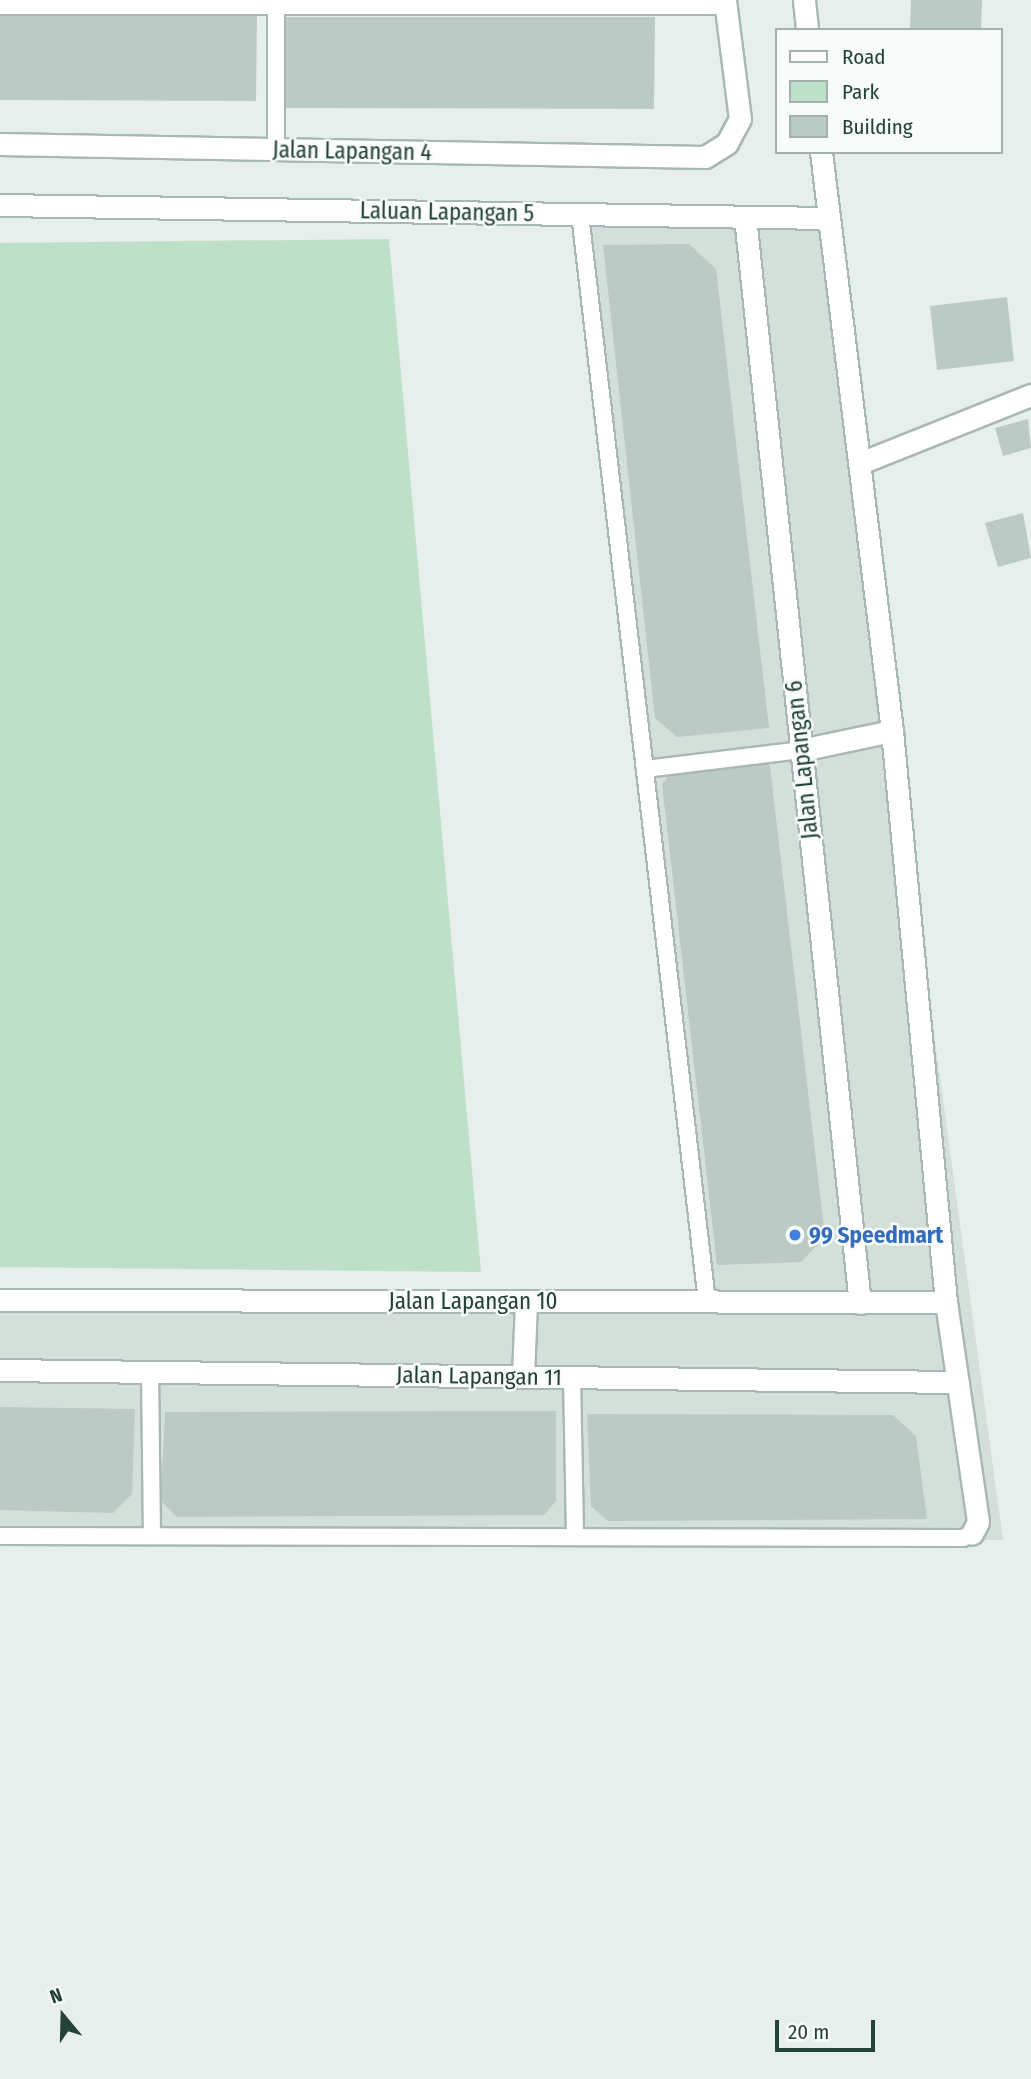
<!DOCTYPE html>
<html>
<head>
<meta charset="utf-8">
<style>
  body { margin:0 }
  #map { position:relative; width:1031px; height:2079px; overflow:hidden; background:#e6efeb; font-family:"Fira Sans Condensed",sans-serif }
  div>[style] { position:absolute }
  .built>* { inset:0; background:#d4dfda }
  .green>* { inset:0; background:#bfe0c8 }
  .building>* { inset:0; background:#bbcac4 }
  .roads { filter:drop-shadow(2px 0 #a8b8b2) drop-shadow(-2px 0 #a8b8b2) drop-shadow(0 2px #a8b8b2) drop-shadow(0 -2px #a8b8b2) }
  .lane>* { height:16px; margin:-8px; padding:0 8px; transform-origin:8px; border-radius:8px; background:#fff }
  .street>* { height:21px; margin:-10.5px; padding:0 10.5px; transform-origin:10.5px; border-radius:10.5px; background:#fff }
  .secondary>* { height:21px; margin:-10.5px; padding:0 10.5px; transform-origin:10.5px; border-radius:10.5px; background:#fff }
  .dots>* { width:19px; height:19px; translate:-50% -50%; box-sizing:border-box; border:4px solid #f7fbf9; border-radius:50% }
  span { translate:-50% -50%; white-space:nowrap; text-align:center; line-height:1.15; -webkit-text-stroke:5px #f7fbf9; paint-order:stroke }
  .street-label { font-size:23px; color:#24423a }
  .shop-label { font-size:23px; color:#366cbe; font-weight:700 }
  .left { translate:0 -50%; text-align:left }
  .legend { position:absolute; left:775px; top:28px; width:228px; height:126px; box-sizing:border-box; background:#f7fbf9; border:2px solid #a3b1ad; margin:0; padding:9px 12px; list-style:none; font-size:21px; color:#24423a }
  .legend li { display:flex; align-items:center; gap:14px; height:35px }
  .legend b { width:35px; border:2px solid #a3b1ad }
  .north { position:absolute; left:28px; top:1981px; width:70px; height:70px; -webkit-text-stroke:5px #f7fbf9; paint-order:stroke; rotate:341deg; font-size:19px; font-weight:700; line-height:28px; text-align:center; color:#24423a }
  .north::after { content:''; display:block; margin:auto; width:24px; height:32px; background:#24423a; clip-path:polygon(50% 0,100% 100%,50% 72%,0 100%) }
  .scale { position:absolute; left:775px; top:2020px; width:100px; height:32px; box-sizing:border-box; border:4px solid #24423a; border-top:0; padding-left:9px; font-size:21px; line-height:24px; white-space:nowrap; color:#24423a; -webkit-text-stroke:5px #f7fbf9; paint-order:stroke }
</style>
</head>
<body>
<div id="map">
  <div class="built">
    <i style="clip-path:polygon(823px 218px,1003px 1540px,0 1538px,0 1300px,705px 1301px,581px 223px)"></i>
  </div>
  <div class="green">
    <i style="clip-path:polygon(389px 239px,481px 1272px,0 1267px,0 243px)"></i>
  </div>
  <div class="building">
    <i style="clip-path:polygon(911px 0,982px 0,981px 30px,910px 30px)"></i>
    <i style="clip-path:polygon(0 11px,257px 13px,256px 101px,0 100px)"></i>
    <i style="clip-path:polygon(286px 17px,655px 17px,654px 109px,286px 108px)"></i>
    <i style="clip-path:polygon(689px 244px,716px 269px,769px 728px,677px 737px,655px 718px,603px 245px)"></i>
    <i style="clip-path:polygon(1007px 297px,1014px 361px,937px 370px,930px 306px)"></i>
    <i style="clip-path:polygon(1028px 419px,1031px 448px,1003px 456px,995px 428px)"></i>
    <i style="clip-path:polygon(1023px 513px,1031px 558px,998px 567px,985px 523px)"></i>
    <i style="clip-path:polygon(769px 758px,825px 1237px,801px 1262px,717px 1265px,662px 784px,676px 767px)"></i>
    <i style="clip-path:polygon(0 1407px,135px 1409px,132px 1494px,113px 1513px,0 1510px)"></i>
    <i style="clip-path:polygon(556px 1411px,556px 1501px,544px 1515px,177px 1517px,161px 1501px,165px 1412px)"></i>
    <i style="clip-path:polygon(587px 1414px,893px 1415px,916px 1436px,927px 1519px,608px 1521px,591px 1506px)"></i>
  </div>
  <div class="roads">
    <div class="lane">
      <i style="left:0;top:6px;width:726px"></i>
      <i style="left:276px;top:149px;width:149px;rotate:-90deg"></i>
      <i style="left:580px;top:214px;width:1095px;rotate:83.34deg"></i>
      <i style="left:645px;top:769px;width:157px;rotate:-6.9deg"></i>
      <i style="left:150px;top:1372px;width:163px;rotate:89.3deg"></i>
      <i style="left:572px;top:1377px;width:158px;rotate:88.9deg"></i>
      <i style="left:0;top:1536px;width:963px;rotate:0.12deg"></i>
      <i style="left:963px;top:1538px;width:10px;rotate:-24deg"></i>
    </div>
    <div class="street">
      <i style="left:0;top:144px;width:705px;rotate:1.06deg"></i>
      <i style="left:705px;top:157px;width:26px;rotate:-32deg"></i>
      <i style="left:727px;top:143px;width:27px;rotate:-62deg"></i>
      <i style="left:740px;top:119px;width:120px;rotate:-97.2deg"></i>
      <i style="left:0;top:205px;width:828px;rotate:0.9deg"></i>
      <i style="left:745px;top:217px;width:1092px;rotate:83.96deg"></i>
      <i style="left:860px;top:463px;width:184px;rotate:-21.7deg"></i>
      <i style="left:801px;top:750px;width:93px;rotate:-11.8deg"></i>
      <i style="left:946px;top:1302px;width:222px;rotate:81.7deg"></i>
      <i style="left:978px;top:1522px;width:13px;rotate:117deg"></i>
      <i style="left:0;top:1370px;width:958px;rotate:0.72deg"></i>
      <i style="left:523px;top:1376px;width:74px;rotate:-87.7deg"></i>
    </div>
    <div class="secondary">
      <i style="left:804px;top:0;width:30px;rotate:84deg"></i>
      <i style="left:0;top:1300px;width:946px;rotate:0.12deg"></i>
      <i style="left:946px;top:1302px;width:574px;rotate:-95.4deg"></i>
      <i style="left:892px;top:731px;width:583px;rotate:-96.99deg"></i>
    </div>
  </div>
  <div class="dots">
    <i style="left:795px;top:1235px;background:#3f7fe0"></i>
  </div>
  <div class="street-label">
    <span style="left:352px;top:151px;rotate:1deg">Jalan Lapangan 4</span>
    <span style="left:447px;top:212px;rotate:1deg">Laluan Lapangan 5</span>
    <span style="left:802px;top:760px;rotate:-96deg">Jalan Lapangan 6</span>
    <span style="left:473px;top:1301px">Jalan Lapangan 10</span>
    <span style="left:479px;top:1376px;rotate:1deg">Jalan Lapangan 11</span>
  </div>
  <div class="shop-label">
    <span class="left" style="left:809px;top:1235px">99 Speedmart</span>
  </div>
  <ul class="legend">
  <li><b style="height:9px;background:#fff"></b>Road</li>
  <li><b style="height:19px;background:#bfe0c8"></b>Park</li>
  <li><b style="height:19px;background:#bbcac4"></b>Building</li>
  </ul>
  <div class="north">N</div>
  <div class="scale">20 m</div>
</div>
</body>
</html>
